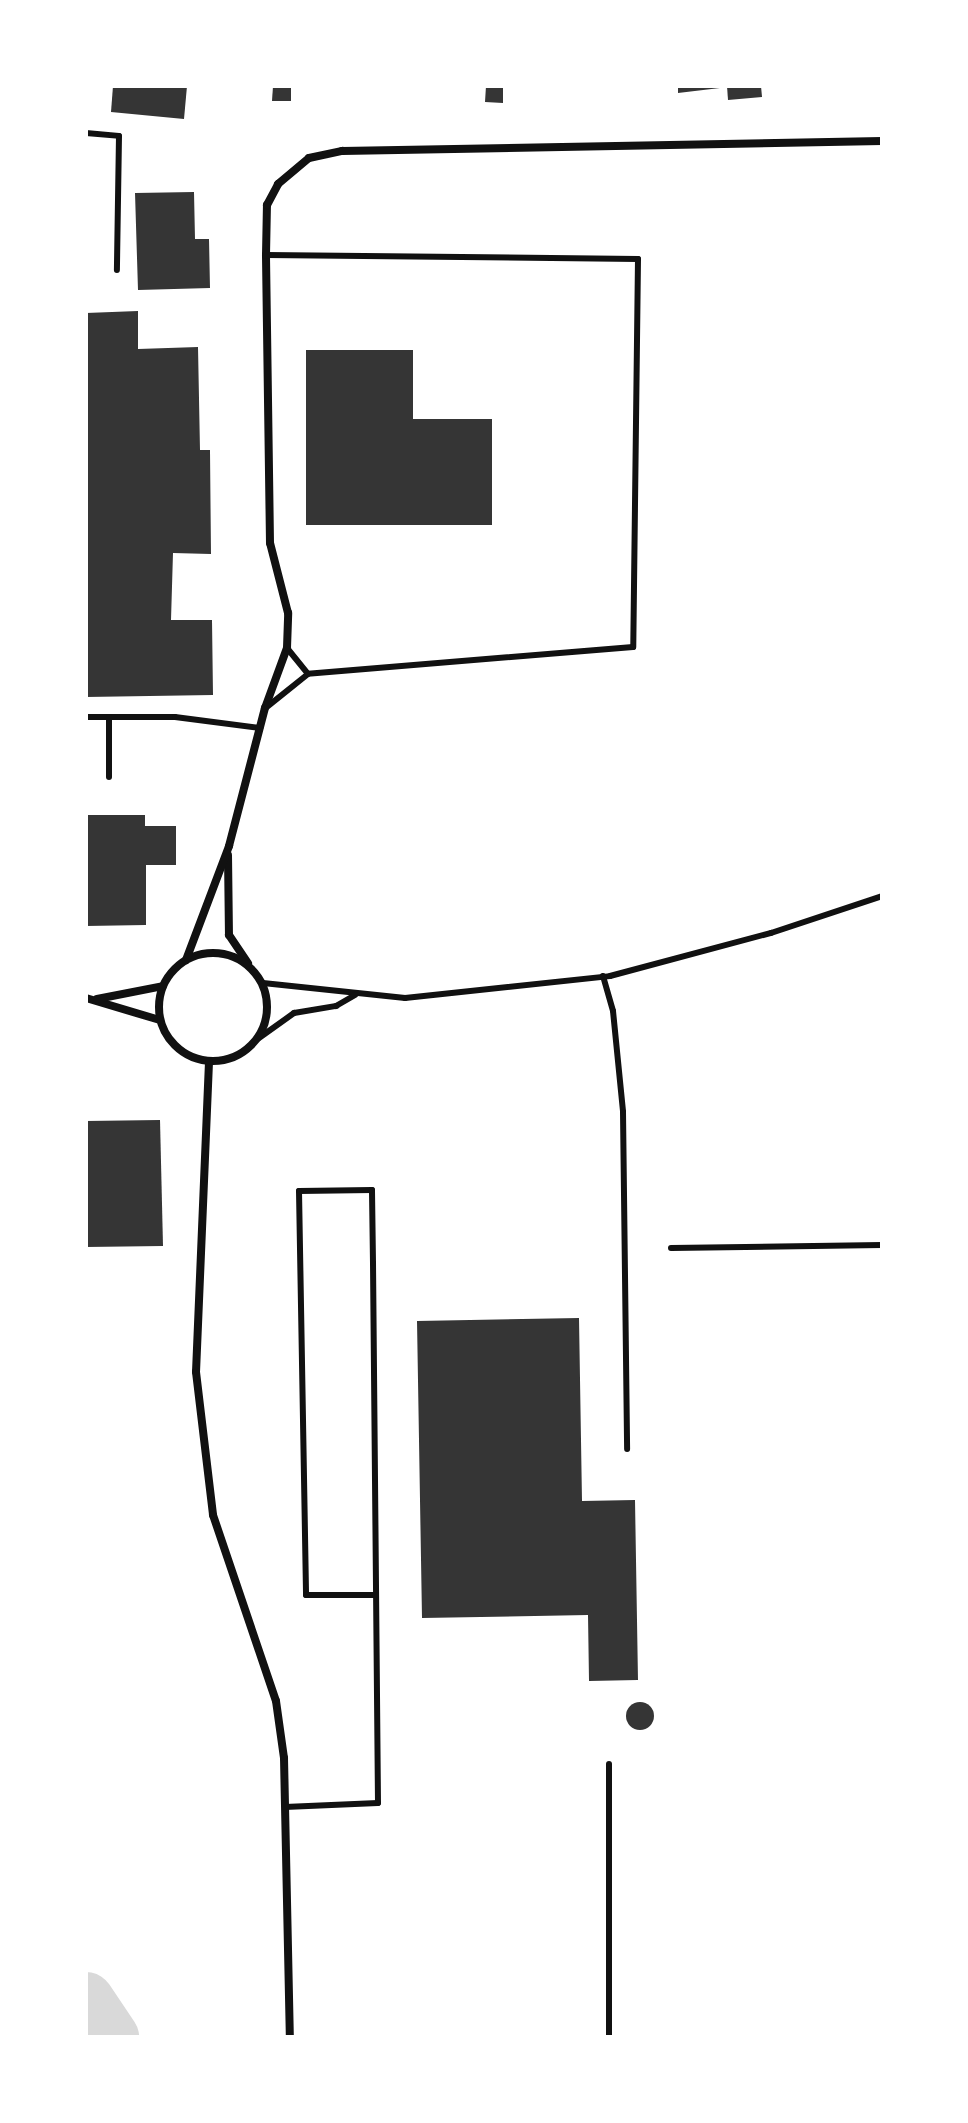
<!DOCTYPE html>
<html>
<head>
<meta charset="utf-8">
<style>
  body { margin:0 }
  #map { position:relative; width:968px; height:2123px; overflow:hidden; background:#fff; font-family:"Nunito Sans",sans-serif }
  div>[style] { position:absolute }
  .river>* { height:56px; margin:-28px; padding:0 28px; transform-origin:28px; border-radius:28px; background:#d9d9d9 }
  .building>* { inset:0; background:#353535 }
  .round { border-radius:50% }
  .service>* { height:6px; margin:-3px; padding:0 3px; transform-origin:3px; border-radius:3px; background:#111 }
  .minor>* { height:8px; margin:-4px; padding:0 4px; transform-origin:4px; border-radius:4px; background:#111 }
  .minor>.ring { margin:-4px; padding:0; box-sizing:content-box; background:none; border:8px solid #111; border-radius:50% }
  span { translate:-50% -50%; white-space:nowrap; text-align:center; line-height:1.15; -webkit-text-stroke:8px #fff; paint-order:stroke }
  .frame { position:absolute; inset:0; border:88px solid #fff; pointer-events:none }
</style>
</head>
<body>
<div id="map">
  <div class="river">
    <i style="left:86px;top:2000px;width:45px;rotate:56deg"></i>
  </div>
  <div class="building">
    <i style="clip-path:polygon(113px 86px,187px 86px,184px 119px,111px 112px)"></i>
    <i style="clip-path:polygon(273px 86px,291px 86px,291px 101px,272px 101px)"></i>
    <i style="clip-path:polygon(486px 86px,503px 86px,503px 103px,485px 102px)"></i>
    <i style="clip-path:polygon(678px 86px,720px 86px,720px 88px,678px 93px)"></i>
    <i style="clip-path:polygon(727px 86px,761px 86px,762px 97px,728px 100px)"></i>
    <i style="clip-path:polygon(194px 192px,195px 239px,209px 239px,210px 288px,138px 290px,135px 193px)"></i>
    <i style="clip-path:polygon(138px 311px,138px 349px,198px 347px,200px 450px,210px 450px,211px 554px,173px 553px,171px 620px,212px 620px,213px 695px,86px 697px,86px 313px)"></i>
    <i style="clip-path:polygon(306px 350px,413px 350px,413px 419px,492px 419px,492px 525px,306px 525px)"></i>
    <i style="clip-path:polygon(86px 815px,145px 815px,145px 826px,176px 826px,176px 865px,146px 865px,146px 925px,86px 926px)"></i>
    <i style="clip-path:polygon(160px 1120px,163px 1246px,86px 1247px,86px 1121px)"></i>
    <i style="clip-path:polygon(579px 1318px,582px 1501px,635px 1500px,638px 1680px,589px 1681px,588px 1615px,422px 1618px,417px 1321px)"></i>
    <i class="round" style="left:626px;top:1702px;width:28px;height:28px"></i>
  </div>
  <div class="service">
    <i style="left:86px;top:133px;width:33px;rotate:5deg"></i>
    <i style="left:119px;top:136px;width:134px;rotate:90.9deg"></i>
    <i style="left:266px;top:255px;width:372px;rotate:0.6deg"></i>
    <i style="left:638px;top:259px;width:388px;rotate:90.7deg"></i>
    <i style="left:633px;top:647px;width:326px;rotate:175.3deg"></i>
    <i style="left:308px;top:674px;width:51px;rotate:141.3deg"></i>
    <i style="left:287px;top:648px;width:33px;rotate:51deg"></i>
    <i style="left:86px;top:717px;width:89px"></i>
    <i style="left:175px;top:717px;width:86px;rotate:7.4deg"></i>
    <i style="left:109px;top:777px;width:60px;rotate:-90deg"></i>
    <i style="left:603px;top:976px;width:36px;rotate:74deg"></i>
    <i style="left:613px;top:1011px;width:101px;rotate:84.3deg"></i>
    <i style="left:623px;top:1112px;width:337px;rotate:89.3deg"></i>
    <i style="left:263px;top:983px;width:143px;rotate:6deg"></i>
    <i style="left:405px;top:998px;width:206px;rotate:-6.1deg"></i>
    <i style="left:610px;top:976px;width:167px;rotate:-15deg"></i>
    <i style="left:771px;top:933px;width:117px;rotate:-18.4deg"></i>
    <i style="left:259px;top:1038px;width:43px;rotate:-35.5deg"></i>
    <i style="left:294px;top:1013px;width:43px;rotate:-9.5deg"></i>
    <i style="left:336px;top:1006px;width:22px;rotate:-30deg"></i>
    <i style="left:671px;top:1248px;width:211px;rotate:-0.8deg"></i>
    <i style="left:285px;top:1807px;width:93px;rotate:-2.5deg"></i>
    <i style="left:378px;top:1803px;width:540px;rotate:-90.53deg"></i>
    <i style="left:373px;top:1263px;width:73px;rotate:-90.8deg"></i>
    <i style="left:372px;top:1190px;width:73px;rotate:179.2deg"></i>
    <i style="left:299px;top:1191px;width:404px;rotate:89deg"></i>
    <i style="left:306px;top:1595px;width:70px"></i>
    <i style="left:609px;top:2037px;width:273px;rotate:-90deg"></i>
  </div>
  <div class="minor">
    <i style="left:228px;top:855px;width:80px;rotate:89.3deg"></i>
    <i style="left:229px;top:935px;width:34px;rotate:56deg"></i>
    <i class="ring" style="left:159px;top:953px;width:100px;height:100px"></i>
    <i style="left:186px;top:960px;width:122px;rotate:-69.3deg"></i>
    <i style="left:229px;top:846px;width:143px;rotate:-75.4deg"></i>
    <i style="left:265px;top:708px;width:64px;rotate:-69.9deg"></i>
    <i style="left:287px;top:648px;width:35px;rotate:-88deg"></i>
    <i style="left:288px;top:613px;width:72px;rotate:-104.4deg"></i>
    <i style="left:270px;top:543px;width:288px;rotate:-90.8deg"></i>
    <i style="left:266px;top:255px;width:50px;rotate:-88.9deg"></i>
    <i style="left:267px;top:205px;width:24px;rotate:-62deg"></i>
    <i style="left:278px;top:184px;width:40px;rotate:-40deg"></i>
    <i style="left:309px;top:158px;width:34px;rotate:-12deg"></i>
    <i style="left:342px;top:151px;width:540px;rotate:-1.06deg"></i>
    <i style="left:86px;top:998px;width:77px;rotate:16.6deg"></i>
    <i style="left:97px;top:999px;width:67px;rotate:-11.1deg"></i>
    <i style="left:209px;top:1062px;width:310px;rotate:92.4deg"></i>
    <i style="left:196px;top:1372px;width:144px;rotate:83.2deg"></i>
    <i style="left:213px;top:1515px;width:196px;rotate:71.3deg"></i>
    <i style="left:276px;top:1701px;width:58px;rotate:82deg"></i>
    <i style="left:284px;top:1758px;width:279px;rotate:88.8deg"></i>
  </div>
  <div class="frame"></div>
</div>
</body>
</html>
